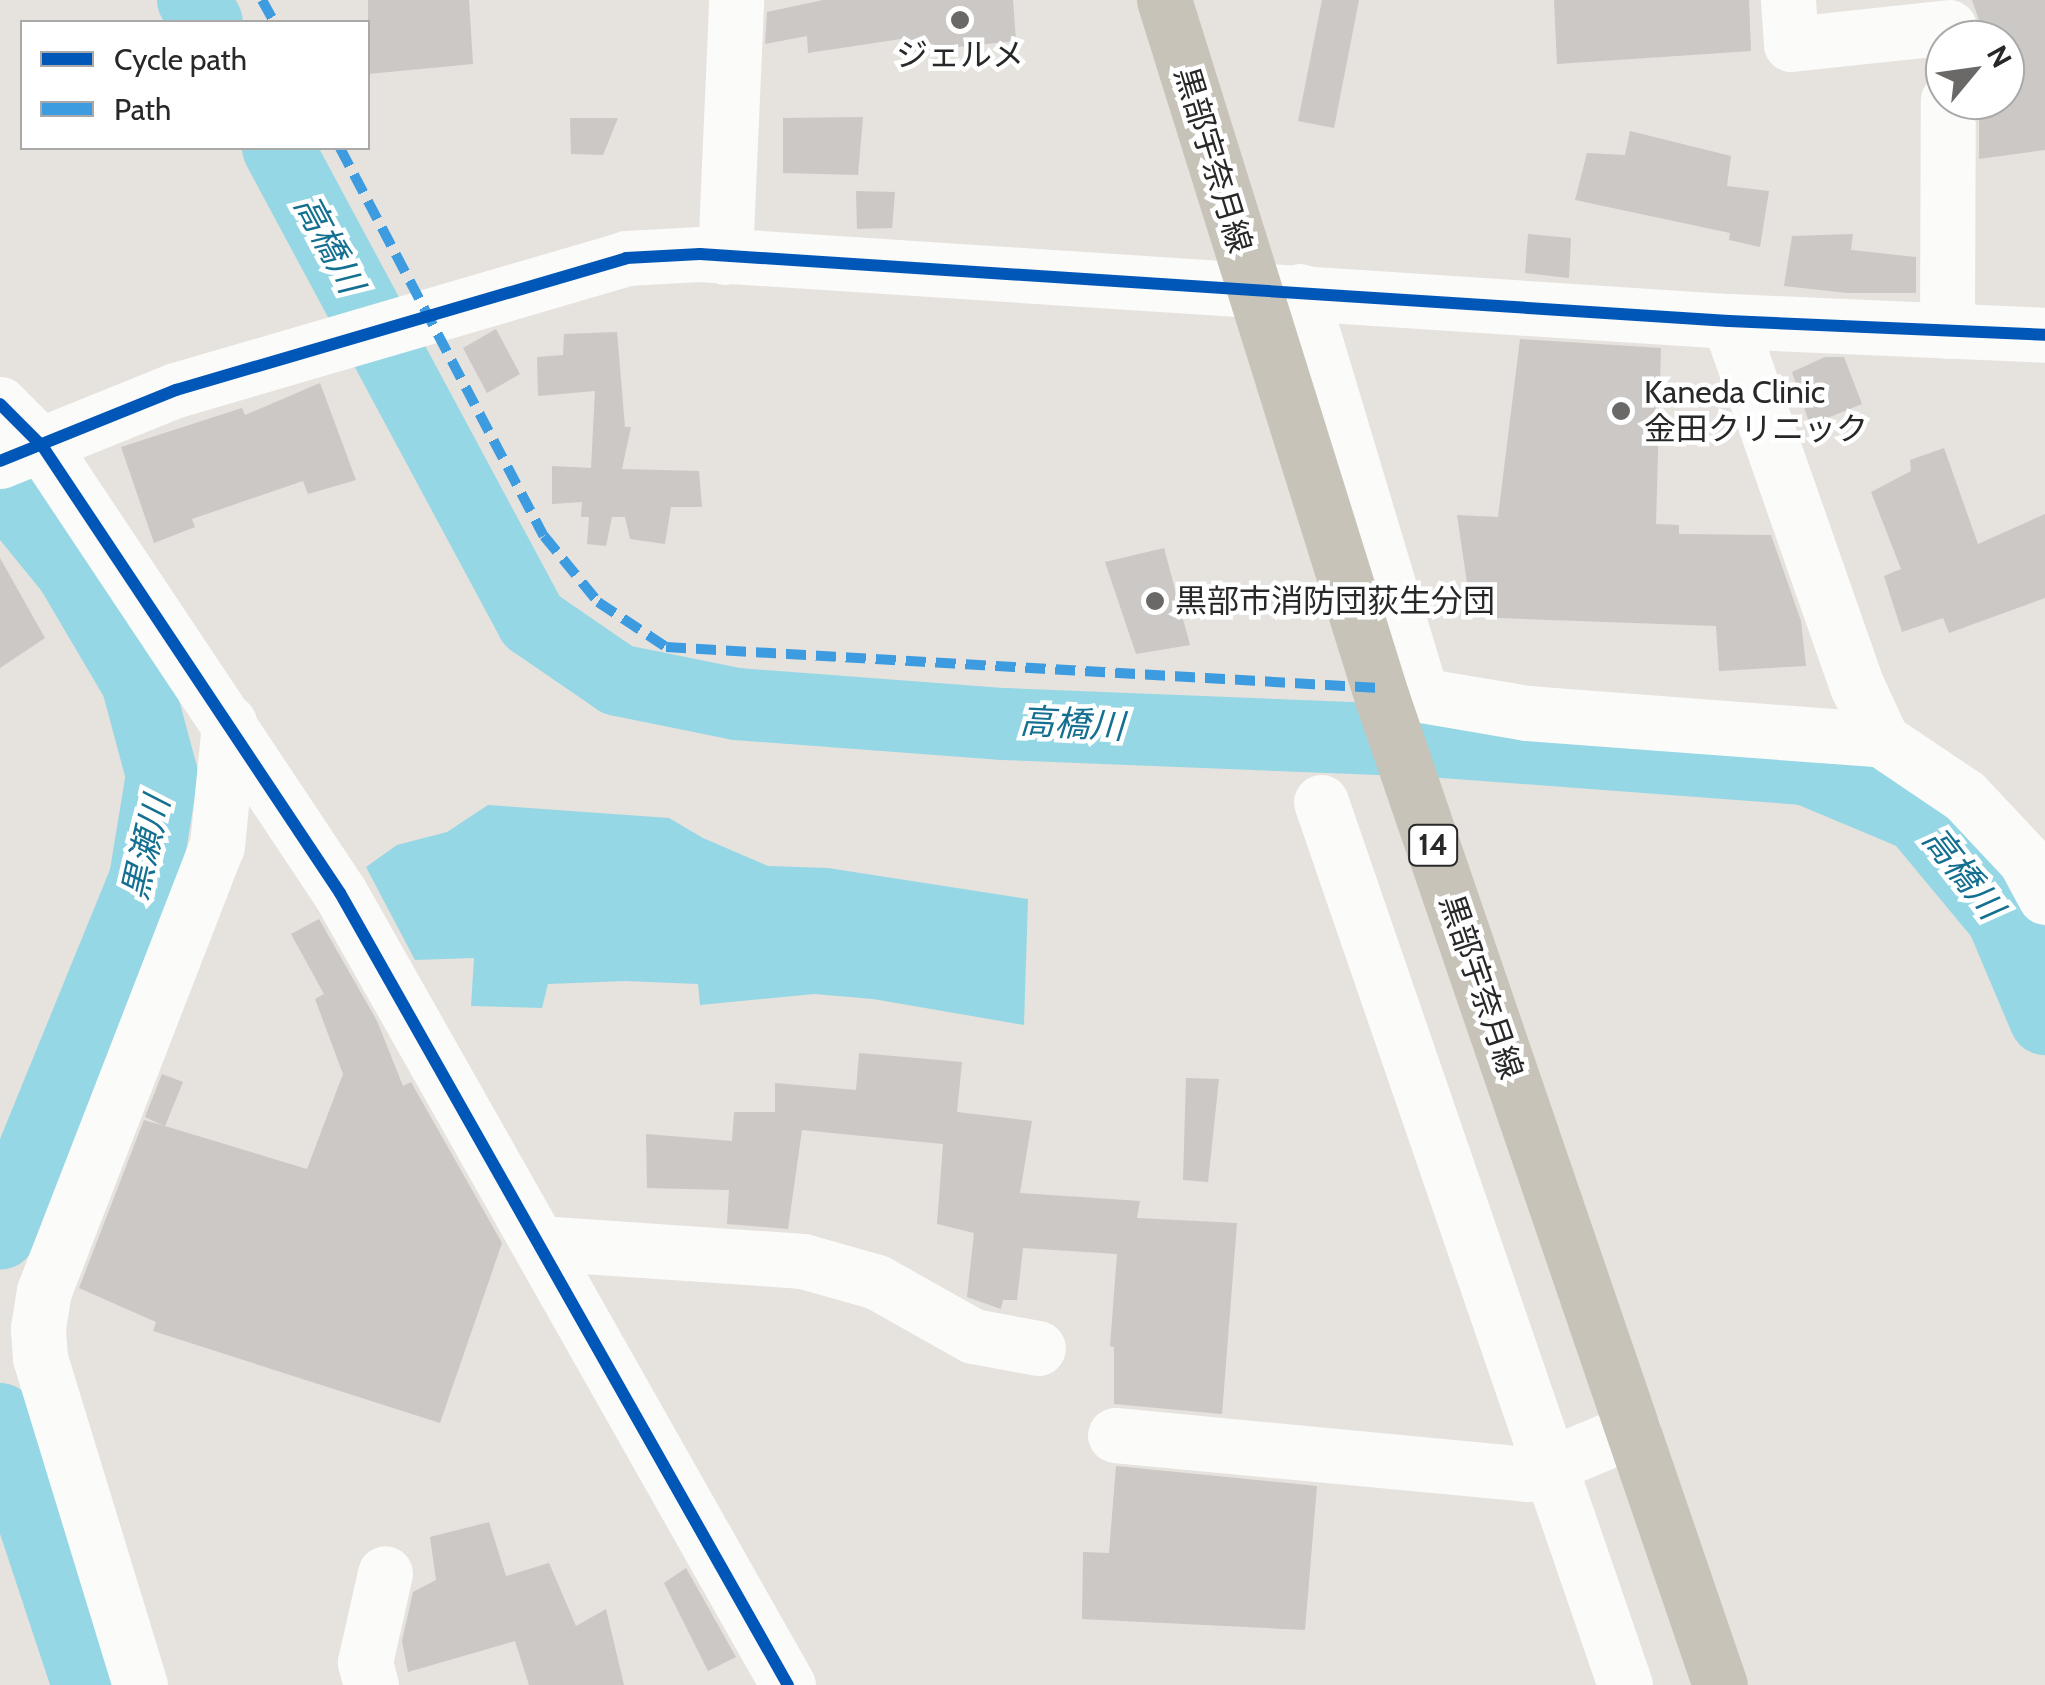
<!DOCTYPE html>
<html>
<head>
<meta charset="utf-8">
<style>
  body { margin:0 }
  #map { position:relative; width:2045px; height:1685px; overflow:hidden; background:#e6e2de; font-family:Cabin,"Noto Sans JP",sans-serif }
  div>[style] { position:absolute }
  .water>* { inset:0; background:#95d7e4 }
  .river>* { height:72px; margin:-36px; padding:0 36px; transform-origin:36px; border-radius:36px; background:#95d7e4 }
  .building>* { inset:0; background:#cbc8c5 }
  .minor>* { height:55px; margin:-27.5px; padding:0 27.5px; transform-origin:27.5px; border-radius:27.5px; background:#fbfbfa }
  .major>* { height:55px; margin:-27.5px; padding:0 27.5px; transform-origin:27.5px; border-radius:27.5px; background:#c7c3b9 }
  .quiet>* { height:10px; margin-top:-5px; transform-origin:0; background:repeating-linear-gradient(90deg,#3d9ce0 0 20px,transparent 0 30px) }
  .cycleway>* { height:12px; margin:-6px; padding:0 6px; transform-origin:6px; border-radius:6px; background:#0057b8 }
  .dots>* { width:28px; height:28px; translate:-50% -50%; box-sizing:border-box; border:5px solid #fff; border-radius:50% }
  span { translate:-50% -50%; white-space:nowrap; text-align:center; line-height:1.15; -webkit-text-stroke:9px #fff; paint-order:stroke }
  .shield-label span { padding:2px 8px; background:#fff; border:2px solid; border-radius:8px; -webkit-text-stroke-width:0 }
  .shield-label { font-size:30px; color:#282828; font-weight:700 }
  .poi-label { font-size:32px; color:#282828 }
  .left { translate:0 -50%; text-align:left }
  .street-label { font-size:32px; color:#282828 }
  .water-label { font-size:35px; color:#147090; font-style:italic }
  .legend { position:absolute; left:20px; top:20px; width:350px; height:130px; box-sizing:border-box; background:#fff; border:2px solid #a9a9a9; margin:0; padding:12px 18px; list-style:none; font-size:30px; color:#282828 }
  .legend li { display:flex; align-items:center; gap:20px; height:50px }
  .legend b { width:50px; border:2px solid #a9a9a9 }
  .north { position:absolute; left:1925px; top:20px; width:100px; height:100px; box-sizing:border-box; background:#fff; border:2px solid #a9a9a9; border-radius:50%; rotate:61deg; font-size:28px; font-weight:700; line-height:40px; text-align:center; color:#282828 }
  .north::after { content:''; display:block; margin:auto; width:35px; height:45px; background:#6a6968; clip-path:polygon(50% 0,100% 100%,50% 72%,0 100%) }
</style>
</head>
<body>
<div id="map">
  <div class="water">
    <i style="clip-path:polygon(488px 805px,669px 818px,703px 838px,768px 866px,828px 868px,1028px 899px,1024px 1025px,873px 999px,814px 994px,700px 1005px,698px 984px,625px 981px,548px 984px,542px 1008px,471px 1006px,474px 958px,415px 960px,366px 867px,397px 845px,447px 832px)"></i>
  </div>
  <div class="river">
    <i style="left:193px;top:0;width:26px;rotate:58deg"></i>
    <i style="left:278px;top:148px;width:537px;rotate:61.76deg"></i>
    <i style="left:532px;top:621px;width:104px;rotate:34.5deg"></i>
    <i style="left:618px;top:680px;width:121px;rotate:11.4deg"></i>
    <i style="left:737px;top:704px;width:268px;rotate:4.3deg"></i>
    <i style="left:1004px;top:724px;width:427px;rotate:2.3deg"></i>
    <i style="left:1431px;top:741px;width:376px;rotate:4.3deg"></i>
    <i style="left:1806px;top:769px;width:121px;rotate:22.8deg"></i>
    <i style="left:1918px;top:816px;width:131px;rotate:50.3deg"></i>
    <i style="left:2002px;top:917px;width:111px;rotate:67.1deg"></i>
    <i style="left:0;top:483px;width:112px;rotate:50.8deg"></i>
    <i style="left:71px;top:570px;width:130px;rotate:59.5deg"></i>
    <i style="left:137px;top:682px;width:96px;rotate:75deg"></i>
    <i style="left:162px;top:775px;width:105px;rotate:99.3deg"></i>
    <i style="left:145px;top:879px;width:383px;rotate:112.2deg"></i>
    <i style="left:0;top:1419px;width:280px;rotate:71.7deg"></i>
  </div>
  <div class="building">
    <i style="clip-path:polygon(368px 0,469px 0,473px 64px,368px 74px)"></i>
    <i style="clip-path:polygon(823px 0,1013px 0,1016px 41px,908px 52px,907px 38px,808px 53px,807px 36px,765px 44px,767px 12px)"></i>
    <i style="clip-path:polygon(1322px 0,1359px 0,1334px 128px,1298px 121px)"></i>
    <i style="clip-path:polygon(1554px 0,1749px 0,1751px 51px,1557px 64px)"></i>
    <i style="clip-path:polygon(1972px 0,2045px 0,2045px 150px,1979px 159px,1979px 100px,2005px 100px,2005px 40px,1977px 40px,1980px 23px)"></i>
    <i style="clip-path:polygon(863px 117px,858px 175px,783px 173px,783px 118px)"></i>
    <i style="clip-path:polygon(570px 118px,618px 118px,603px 155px,571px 154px)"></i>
    <i style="clip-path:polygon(1630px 131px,1731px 156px,1727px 186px,1769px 191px,1760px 247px,1729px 240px,1730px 233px,1575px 200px,1587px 153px,1625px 155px)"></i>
    <i style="clip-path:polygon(856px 191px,895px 192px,892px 228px,857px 229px)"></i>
    <i style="clip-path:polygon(1528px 234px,1571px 238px,1569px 278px,1525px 273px)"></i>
    <i style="clip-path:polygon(1853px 234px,1851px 250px,1916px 257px,1916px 293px,1847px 293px,1784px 286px,1792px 236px)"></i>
    <i style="clip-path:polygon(496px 329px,520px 374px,487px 393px,463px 348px)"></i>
    <i style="clip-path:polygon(617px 332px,625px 427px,631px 427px,622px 469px,699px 471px,702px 507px,671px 507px,665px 544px,630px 539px,625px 517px,612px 517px,606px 546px,587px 544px,589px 517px,581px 517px,582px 502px,552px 504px,552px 466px,591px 468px,595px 391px,538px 396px,537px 357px,563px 355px,564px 334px)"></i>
    <i style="clip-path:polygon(1520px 339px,1661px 348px,1656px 524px,1679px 525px,1679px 534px,1771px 535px,1801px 621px,1806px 666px,1719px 671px,1716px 626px,1472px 617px,1457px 515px,1498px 517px)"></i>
    <i style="clip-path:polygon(1825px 357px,1844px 357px,1862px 404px,1810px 425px,1792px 372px)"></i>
    <i style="clip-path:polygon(320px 383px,356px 480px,308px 494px,303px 481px,192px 519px,195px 527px,154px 543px,121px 447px,242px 408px,245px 415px)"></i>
    <i style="clip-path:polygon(1944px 448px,1978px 544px,2045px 514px,2045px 598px,1949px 633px,1943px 618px,1902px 632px,1884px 576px,1901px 569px,1871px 492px,1911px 471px,1910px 460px)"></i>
    <i style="clip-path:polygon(1164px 548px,1190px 645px,1136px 654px,1105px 562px)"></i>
    <i style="clip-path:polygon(0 558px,45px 638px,0 668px)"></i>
    <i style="clip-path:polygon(319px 919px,377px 1021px,403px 1086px,411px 1082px,502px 1243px,440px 1423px,153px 1331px,156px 1322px,79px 1288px,144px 1120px,164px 1126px,145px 1117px,162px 1074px,183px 1082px,165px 1126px,307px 1169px,343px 1074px,315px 999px,324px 994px,291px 934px)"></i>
    <i style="clip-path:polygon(859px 1053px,962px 1062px,957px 1112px,1032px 1121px,1020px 1193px,1140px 1201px,1137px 1218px,1237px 1223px,1222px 1414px,1114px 1404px,1114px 1347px,1110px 1346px,1117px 1254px,1023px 1248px,1017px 1300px,1003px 1300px,1001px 1309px,967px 1297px,974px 1233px,937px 1224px,943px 1144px,802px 1130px,788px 1229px,727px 1224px,729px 1190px,647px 1188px,646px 1134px,732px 1141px,734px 1112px,775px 1112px,775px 1083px,856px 1090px)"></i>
    <i style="clip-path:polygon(1186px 1078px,1219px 1079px,1208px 1182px,1183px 1180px)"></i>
    <i style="clip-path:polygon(1116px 1466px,1317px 1486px,1305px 1630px,1082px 1619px,1083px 1552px,1109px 1553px)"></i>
    <i style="clip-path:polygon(489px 1522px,506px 1576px,549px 1563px,576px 1626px,606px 1609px,624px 1685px,529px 1685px,515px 1641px,408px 1672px,402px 1641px,413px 1592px,436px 1580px,430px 1537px)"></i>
    <i style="clip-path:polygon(686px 1568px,736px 1657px,708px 1671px,664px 1583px)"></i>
  </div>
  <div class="minor">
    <i style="left:1788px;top:0;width:44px;rotate:86.1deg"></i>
    <i style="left:1791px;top:44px;width:159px;rotate:-6.1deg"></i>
    <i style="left:725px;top:257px;width:257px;rotate:-87.5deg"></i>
    <i style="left:1300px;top:291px;width:422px;rotate:73.3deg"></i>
    <i style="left:1421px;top:695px;width:108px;rotate:9.6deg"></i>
    <i style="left:1527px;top:713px;width:356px;rotate:4.3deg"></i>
    <i style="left:1729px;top:321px;width:387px;rotate:70.7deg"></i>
    <i style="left:1857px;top:686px;width:60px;rotate:65.2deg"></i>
    <i style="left:1882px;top:740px;width:100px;rotate:34deg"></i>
    <i style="left:1965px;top:796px;width:88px;rotate:46.8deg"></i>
    <i style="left:2025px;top:860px;width:42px;rotate:61.6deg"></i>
    <i style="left:1947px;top:331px;width:231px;rotate:-89.8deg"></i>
    <i style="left:0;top:404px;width:61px;rotate:45deg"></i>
    <i style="left:43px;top:447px;width:536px;rotate:56.34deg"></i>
    <i style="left:340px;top:893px;width:910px;rotate:60.51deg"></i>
    <i style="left:0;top:461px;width:190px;rotate:-22deg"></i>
    <i style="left:176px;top:390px;width:469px;rotate:-16.3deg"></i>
    <i style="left:626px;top:258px;width:74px;rotate:-3.1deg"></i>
    <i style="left:700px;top:254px;width:1031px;rotate:3.73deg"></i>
    <i style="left:1729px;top:321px;width:316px;rotate:2.5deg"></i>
    <i style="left:1321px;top:802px;width:934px;rotate:71deg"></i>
    <i style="left:539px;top:1243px;width:265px;rotate:3.9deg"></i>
    <i style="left:803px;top:1261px;width:77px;rotate:15.8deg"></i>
    <i style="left:877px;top:1282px;width:110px;rotate:29.4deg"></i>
    <i style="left:973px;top:1336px;width:66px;rotate:10.5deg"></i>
    <i style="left:1115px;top:1435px;width:414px;rotate:5.4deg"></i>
    <i style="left:1527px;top:1474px;width:115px;rotate:-22.5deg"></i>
    <i style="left:140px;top:1685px;width:342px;rotate:-107deg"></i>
    <i style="left:40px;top:1358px;width:30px;rotate:-94deg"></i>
    <i style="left:38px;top:1328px;width:37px;rotate:-81deg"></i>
    <i style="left:44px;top:1291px;width:477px;rotate:-68.8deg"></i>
    <i style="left:217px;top:846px;width:124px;rotate:-84.4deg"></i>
    <i style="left:371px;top:1685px;width:24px;rotate:-105deg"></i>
    <i style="left:365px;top:1662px;width:91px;rotate:-77.3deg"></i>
  </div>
  <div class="major">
    <i style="left:1164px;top:0;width:731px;rotate:72.66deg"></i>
    <i style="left:1382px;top:698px;width:1043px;rotate:71.1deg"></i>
  </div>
  <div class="quiet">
    <i style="left:262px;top:0;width:25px;rotate:61deg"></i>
    <i style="left:340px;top:148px;width:438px;rotate:62.3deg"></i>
    <i style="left:544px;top:536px;width:85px;rotate:50.7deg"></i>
    <i style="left:598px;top:602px;width:82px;rotate:33.5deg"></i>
    <i style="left:666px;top:647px;width:714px;rotate:3.29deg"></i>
  </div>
  <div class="cycleway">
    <i style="left:0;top:404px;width:61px;rotate:45deg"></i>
    <i style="left:43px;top:447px;width:536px;rotate:56.34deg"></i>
    <i style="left:340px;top:893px;width:910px;rotate:60.51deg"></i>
    <i style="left:0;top:461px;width:190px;rotate:-22deg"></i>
    <i style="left:176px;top:390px;width:469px;rotate:-16.3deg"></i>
    <i style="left:626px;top:258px;width:74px;rotate:-3.1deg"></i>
    <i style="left:700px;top:254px;width:1031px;rotate:3.73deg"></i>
    <i style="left:1729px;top:321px;width:316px;rotate:2.5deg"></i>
  </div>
  <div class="dots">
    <i style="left:960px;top:20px;background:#6a6968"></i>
    <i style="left:1621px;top:411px;background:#6a6968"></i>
    <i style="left:1155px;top:601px;background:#6a6968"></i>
  </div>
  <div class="shield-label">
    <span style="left:1433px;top:845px">14</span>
  </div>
  <div class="poi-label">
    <span style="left:960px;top:55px">ジェルメ</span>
    <span class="left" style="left:1644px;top:411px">Kaneda Clinic<br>金田クリニック</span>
    <span class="left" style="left:1175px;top:601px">黒部市消防団荻生分団</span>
  </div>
  <div class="street-label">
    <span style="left:1213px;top:160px;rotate:73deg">黒部宇奈月線</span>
    <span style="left:1481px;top:987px;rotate:71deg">黒部宇奈月線</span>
  </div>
  <div class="water-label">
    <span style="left:329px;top:244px;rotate:62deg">高橋川</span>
    <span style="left:1072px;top:724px;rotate:3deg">高橋川</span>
    <span style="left:146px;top:848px;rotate:-77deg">黒瀬川</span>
    <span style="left:1963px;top:873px;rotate:52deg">高橋川</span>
  </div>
  <ul class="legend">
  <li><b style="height:12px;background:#0057b8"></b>Cycle path</li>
  <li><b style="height:12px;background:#3d9ce0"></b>Path</li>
  </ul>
  <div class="north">N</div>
</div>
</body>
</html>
